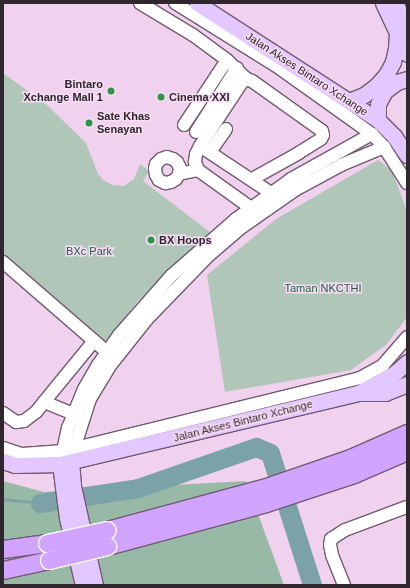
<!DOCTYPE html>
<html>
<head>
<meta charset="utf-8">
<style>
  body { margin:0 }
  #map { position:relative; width:410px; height:588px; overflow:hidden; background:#f6ddf3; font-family:Arial,sans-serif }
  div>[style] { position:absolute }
  .built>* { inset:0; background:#f1d2ee }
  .green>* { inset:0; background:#afc6b9 }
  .forest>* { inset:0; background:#99b9a7 }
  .stream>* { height:3px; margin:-1.5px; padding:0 1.5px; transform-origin:1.5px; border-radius:1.5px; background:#7ba3a7 }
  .river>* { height:19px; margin:-9.5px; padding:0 9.5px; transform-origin:9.5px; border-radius:9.5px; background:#7ba3a7 }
  .roads { filter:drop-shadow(1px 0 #715b6f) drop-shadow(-1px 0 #715b6f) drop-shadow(0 1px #715b6f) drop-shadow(0 -1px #715b6f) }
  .minor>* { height:12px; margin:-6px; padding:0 6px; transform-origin:6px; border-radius:6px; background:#fff }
  .major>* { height:15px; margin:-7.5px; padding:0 7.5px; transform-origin:7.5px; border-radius:7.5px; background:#e3c8ff }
  .highway>* { height:17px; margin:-8.5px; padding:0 8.5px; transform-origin:8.5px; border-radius:8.5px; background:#d0a4ff }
  .bridges { filter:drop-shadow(1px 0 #fff) drop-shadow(-1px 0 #fff) drop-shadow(0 1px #fff) drop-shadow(0 -1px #fff) }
  .highway-bridge>* { height:17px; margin:-8.5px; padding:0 8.5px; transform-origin:8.5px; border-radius:8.5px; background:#d0a4ff }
  .dots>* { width:11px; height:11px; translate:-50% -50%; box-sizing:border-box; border:2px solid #f6ddf3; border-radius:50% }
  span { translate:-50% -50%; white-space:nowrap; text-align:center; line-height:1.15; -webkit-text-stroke:3px #f6ddf3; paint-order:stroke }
  .street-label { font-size:11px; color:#2f262e }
  .poi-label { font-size:11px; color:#2f262e; font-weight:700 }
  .right { translate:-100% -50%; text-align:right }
  .left { translate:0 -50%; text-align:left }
  .park-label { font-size:11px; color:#235a40 }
  .frame { position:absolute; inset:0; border:4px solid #2f262e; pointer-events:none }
</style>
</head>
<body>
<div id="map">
  <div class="built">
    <i style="clip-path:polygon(3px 3px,407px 3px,407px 585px,284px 585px,246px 481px,44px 492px,3px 481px)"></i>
  </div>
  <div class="green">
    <i style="clip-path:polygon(3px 73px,47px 105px,86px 143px,98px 174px,103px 180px,112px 185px,124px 186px,134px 179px,140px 164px,149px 171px,143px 181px,211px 233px,137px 302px,104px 345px,3px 269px)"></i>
    <i style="clip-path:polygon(378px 160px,392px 171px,407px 211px,407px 317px,387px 344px,351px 370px,225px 392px,207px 275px,276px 219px)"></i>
  </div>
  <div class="forest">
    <i style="clip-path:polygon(3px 481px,44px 492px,246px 481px,284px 585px,3px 585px)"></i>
  </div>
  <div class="stream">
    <i style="left:3px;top:499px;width:37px;rotate:6deg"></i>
  </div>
  <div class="river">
    <i style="left:40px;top:503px;width:99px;rotate:-8.7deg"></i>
    <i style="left:138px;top:488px;width:125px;rotate:-19.2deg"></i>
    <i style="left:256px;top:447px;width:15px;rotate:23deg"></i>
    <i style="left:270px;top:453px;width:139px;rotate:72.3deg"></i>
  </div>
  <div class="roads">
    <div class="minor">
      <i style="left:140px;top:3px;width:62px;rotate:31.1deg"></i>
      <i style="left:193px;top:35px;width:42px;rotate:36.3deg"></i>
      <i style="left:227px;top:60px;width:28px;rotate:44deg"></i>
      <i style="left:175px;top:3px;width:121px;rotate:31.9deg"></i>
      <i style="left:278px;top:67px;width:115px;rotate:35.5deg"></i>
      <i style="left:372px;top:134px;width:18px;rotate:47deg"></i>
      <i style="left:384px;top:147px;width:43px;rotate:57.4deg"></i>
      <i style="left:184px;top:125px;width:78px;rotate:-56.5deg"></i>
      <i style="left:196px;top:132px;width:76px;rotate:-57.4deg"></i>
      <i style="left:200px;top:146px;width:85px;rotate:33.5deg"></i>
      <i style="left:210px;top:152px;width:28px;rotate:-55deg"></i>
      <i style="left:179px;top:174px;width:6px;rotate:-81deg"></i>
      <i style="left:180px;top:168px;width:7px;rotate:-117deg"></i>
      <i style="left:177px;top:162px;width:5px;rotate:-143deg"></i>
      <i style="left:173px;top:159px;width:6px;rotate:-162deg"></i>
      <i style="left:167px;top:157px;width:6px;rotate:162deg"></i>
      <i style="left:161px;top:159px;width:7px;rotate:135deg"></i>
      <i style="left:156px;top:164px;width:5px;rotate:101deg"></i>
      <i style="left:155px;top:169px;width:6px;rotate:81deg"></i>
      <i style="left:156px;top:175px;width:6px;rotate:59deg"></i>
      <i style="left:159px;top:180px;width:7px;rotate:27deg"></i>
      <i style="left:165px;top:183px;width:6px;rotate:-9deg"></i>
      <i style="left:171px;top:182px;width:6px;rotate:-31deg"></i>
      <i style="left:176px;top:179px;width:6px;rotate:-59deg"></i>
      <i style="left:179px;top:174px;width:19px;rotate:-12deg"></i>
      <i style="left:251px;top:208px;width:65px;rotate:-144.4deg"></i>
      <i style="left:198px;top:170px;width:9px;rotate:-111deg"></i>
      <i style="left:195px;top:162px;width:8px;rotate:-83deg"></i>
      <i style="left:196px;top:154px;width:9px;rotate:-63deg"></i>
      <i style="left:200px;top:146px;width:77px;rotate:-56.7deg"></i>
      <i style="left:242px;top:82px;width:6px;rotate:-31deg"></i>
      <i style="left:247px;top:79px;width:5px;rotate:22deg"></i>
      <i style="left:252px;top:81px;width:86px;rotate:35.5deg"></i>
      <i style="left:322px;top:131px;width:4px;rotate:76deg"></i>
      <i style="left:323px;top:135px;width:4px;rotate:117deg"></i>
      <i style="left:321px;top:139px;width:26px;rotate:148deg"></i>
      <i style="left:299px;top:153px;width:54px;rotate:151deg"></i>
      <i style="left:3px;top:262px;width:138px;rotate:40.9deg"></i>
      <i style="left:44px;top:402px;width:79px;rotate:-50.7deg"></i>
      <i style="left:3px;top:413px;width:16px;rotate:35deg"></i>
      <i style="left:16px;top:422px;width:8px;rotate:-7deg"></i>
      <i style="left:24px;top:421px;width:15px;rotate:-37deg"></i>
      <i style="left:36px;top:412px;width:13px;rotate:-51deg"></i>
      <i style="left:44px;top:402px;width:32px;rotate:22deg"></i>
      <i style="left:3px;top:448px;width:20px;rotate:18deg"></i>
      <i style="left:22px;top:454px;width:41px;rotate:-4.2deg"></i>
      <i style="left:63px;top:451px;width:306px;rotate:-13.8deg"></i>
      <i style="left:360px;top:378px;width:26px;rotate:-29deg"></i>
      <i style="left:383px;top:365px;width:37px;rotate:-49deg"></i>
      <i style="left:74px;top:449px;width:52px;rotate:-72.3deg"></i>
      <i style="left:90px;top:399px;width:37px;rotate:-59deg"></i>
      <i style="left:109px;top:367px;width:61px;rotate:-51.6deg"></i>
      <i style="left:147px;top:319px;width:86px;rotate:-45.9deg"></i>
      <i style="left:207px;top:257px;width:46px;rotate:-40.6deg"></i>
      <i style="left:242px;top:227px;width:65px;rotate:-34.9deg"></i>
      <i style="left:295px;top:190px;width:52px;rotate:-28.5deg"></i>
      <i style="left:341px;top:165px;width:47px;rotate:-22.7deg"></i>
      <i style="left:63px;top:451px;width:24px;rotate:-78deg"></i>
      <i style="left:68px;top:428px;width:42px;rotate:-67.7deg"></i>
      <i style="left:84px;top:389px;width:28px;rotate:-60deg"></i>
      <i style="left:98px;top:365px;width:37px;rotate:-55deg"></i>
      <i style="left:119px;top:335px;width:79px;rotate:-48.6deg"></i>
      <i style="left:171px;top:276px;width:86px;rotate:-41.2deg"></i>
      <i style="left:236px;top:219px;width:68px;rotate:-36deg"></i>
      <i style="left:291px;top:179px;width:93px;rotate:-29.1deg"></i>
      <i style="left:344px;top:585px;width:32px;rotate:-112deg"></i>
      <i style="left:332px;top:555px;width:10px;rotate:-101deg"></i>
      <i style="left:330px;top:545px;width:6px;rotate:-81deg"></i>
      <i style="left:331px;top:539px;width:17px;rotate:-33deg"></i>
      <i style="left:345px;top:530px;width:66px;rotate:-20.4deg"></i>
    </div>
    <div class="major">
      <i style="left:197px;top:3px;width:216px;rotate:32.9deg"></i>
      <i style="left:378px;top:120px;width:23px;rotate:45deg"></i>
      <i style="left:394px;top:136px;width:23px;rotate:56deg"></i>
      <i style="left:383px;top:3px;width:56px;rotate:64.8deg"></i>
      <i style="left:395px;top:3px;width:26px;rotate:62deg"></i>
      <i style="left:349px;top:101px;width:16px;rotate:-22deg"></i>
      <i style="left:364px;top:95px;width:15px;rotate:-37deg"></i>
      <i style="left:376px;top:86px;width:15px;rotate:-48deg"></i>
      <i style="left:386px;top:75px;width:15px;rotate:-62deg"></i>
      <i style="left:393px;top:62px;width:14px;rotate:-78deg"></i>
      <i style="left:396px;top:48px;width:14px;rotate:-86deg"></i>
      <i style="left:397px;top:34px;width:11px;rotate:-22deg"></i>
      <i style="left:378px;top:120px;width:16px;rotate:-90deg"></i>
      <i style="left:378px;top:104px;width:15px;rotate:-62deg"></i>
      <i style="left:385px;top:91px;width:15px;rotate:-37deg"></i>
      <i style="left:397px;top:82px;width:10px;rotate:-17deg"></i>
      <i style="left:360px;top:393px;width:25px"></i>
      <i style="left:385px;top:393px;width:24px;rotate:-22deg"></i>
      <i style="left:3px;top:461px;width:13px;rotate:18deg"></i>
      <i style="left:15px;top:465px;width:45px;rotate:-1.3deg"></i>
      <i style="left:60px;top:464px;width:306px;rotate:-13.4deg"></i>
      <i style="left:358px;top:393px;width:22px;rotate:-27deg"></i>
      <i style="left:378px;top:383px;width:21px;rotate:-31deg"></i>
      <i style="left:396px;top:372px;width:15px;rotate:-42deg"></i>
      <i style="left:71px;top:462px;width:24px;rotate:85deg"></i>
      <i style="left:73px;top:486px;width:101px;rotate:77.5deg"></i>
      <i style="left:60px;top:464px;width:54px;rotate:82.6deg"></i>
      <i style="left:67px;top:518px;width:69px;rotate:76.6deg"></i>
    </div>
    <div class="highway">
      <i style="left:107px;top:530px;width:162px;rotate:-15.1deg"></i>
      <i style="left:263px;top:488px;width:92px;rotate:-19deg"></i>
      <i style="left:350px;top:458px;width:62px;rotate:-23.7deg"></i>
      <i style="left:107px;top:546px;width:165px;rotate:-15.1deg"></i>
      <i style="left:266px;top:503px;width:93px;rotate:-18.2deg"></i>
      <i style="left:354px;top:474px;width:58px;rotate:-23.5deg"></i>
      <i style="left:3px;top:549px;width:44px;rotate:-7.8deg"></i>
      <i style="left:3px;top:570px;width:47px;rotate:-12.3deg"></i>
    </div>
  </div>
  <div class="bridges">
    <div class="highway-bridge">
      <i style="left:47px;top:543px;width:61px;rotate:-12.2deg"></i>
      <i style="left:49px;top:560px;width:60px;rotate:-13.6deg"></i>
    </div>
  </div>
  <div class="dots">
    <i style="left:111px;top:91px;background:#2e944a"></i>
    <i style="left:161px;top:97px;background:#2e944a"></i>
    <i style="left:89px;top:123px;background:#2e944a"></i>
    <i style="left:151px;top:240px;background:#2e944a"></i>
  </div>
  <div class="street-label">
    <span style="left:307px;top:74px;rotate:33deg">Jalan Akses Bintaro Xchange</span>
    <span style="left:243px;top:421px;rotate:-14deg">Jalan Akses Bintaro Xchange</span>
  </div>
  <div class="poi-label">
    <span class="right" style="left:103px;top:91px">Bintaro<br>Xchange Mall 1</span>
    <span class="left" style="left:169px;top:97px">Cinema XXI</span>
    <span class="left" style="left:97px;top:123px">Sate Khas<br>Senayan</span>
    <span class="left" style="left:159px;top:240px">BX Hoops</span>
  </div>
  <div class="park-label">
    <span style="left:89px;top:251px">BXc Park</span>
    <span style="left:323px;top:288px">Taman NKCTHI</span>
  </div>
  <div class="frame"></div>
</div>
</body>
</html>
